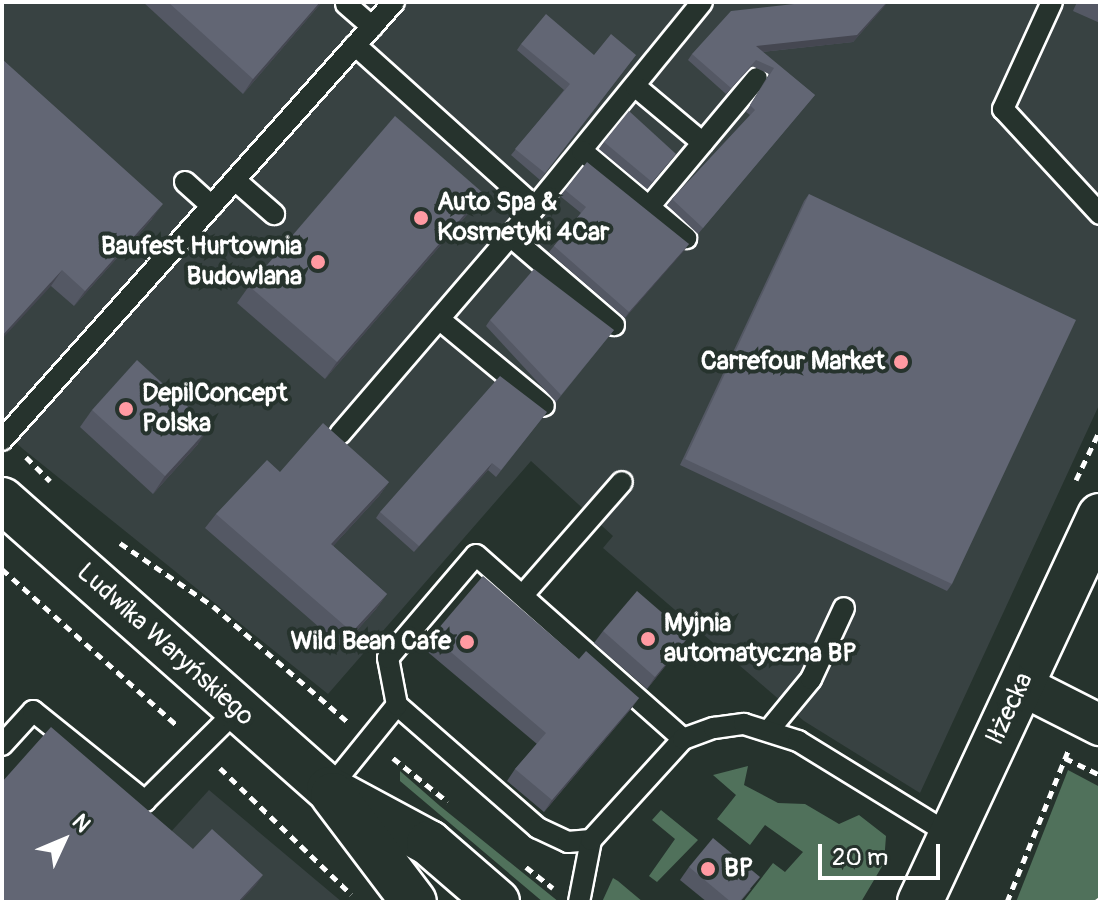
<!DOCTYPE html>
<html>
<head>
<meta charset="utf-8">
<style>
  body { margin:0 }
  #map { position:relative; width:1102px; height:904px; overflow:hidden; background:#26332d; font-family:Pangolin,sans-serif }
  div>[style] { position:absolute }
  .built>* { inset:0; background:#384242 }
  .green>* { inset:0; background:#50715b }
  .path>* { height:5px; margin-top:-2.5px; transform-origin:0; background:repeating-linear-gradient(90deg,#fff 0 8px,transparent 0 14px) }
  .roads { filter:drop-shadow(2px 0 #fff) drop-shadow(-2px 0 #fff) drop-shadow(0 2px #fff) drop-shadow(0 -2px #fff) }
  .service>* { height:20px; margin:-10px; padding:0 10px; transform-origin:10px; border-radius:10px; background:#26332d }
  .minor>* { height:40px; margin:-20px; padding:0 20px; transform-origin:20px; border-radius:20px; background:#26332d }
  .tertiary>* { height:44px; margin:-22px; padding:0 22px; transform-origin:22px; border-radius:22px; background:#26332d }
  .secondary>* { height:44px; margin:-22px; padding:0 22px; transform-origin:22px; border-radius:22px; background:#26332d }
  .wall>* { inset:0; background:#545864 }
  .shaded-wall>* { inset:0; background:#454751 }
  .building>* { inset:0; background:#626674 }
  .dots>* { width:22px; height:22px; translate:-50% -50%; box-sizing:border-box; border:4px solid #26332d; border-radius:50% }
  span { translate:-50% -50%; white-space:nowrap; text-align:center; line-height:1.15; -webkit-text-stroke:8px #26332d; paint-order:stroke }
  .poi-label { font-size:26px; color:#fff; font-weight:700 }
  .left { translate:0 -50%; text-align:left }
  .right { translate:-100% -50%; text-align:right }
  .street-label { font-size:26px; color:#fff }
  .frame { position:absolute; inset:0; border:4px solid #fff; pointer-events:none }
  .north { position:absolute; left:24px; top:800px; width:80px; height:80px; -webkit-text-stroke:6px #26332d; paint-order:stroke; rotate:46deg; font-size:22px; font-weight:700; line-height:32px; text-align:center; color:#fff }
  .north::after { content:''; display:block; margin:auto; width:28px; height:36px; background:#fff; clip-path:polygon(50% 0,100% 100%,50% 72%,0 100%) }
  .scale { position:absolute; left:818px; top:844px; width:122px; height:36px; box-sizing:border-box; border:4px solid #fff; border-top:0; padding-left:10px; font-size:24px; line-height:28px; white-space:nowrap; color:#fff; -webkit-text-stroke:6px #26332d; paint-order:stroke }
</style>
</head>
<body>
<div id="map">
  <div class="built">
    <i style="clip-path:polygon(2px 2px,1100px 2px,1100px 403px,920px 793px,804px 721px,603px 548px,613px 536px,531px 461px,328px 694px,23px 449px,2px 430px)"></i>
    <i style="clip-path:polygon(209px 790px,342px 902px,107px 902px)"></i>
  </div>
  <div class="green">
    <i style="clip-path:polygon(748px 766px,744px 785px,778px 803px,805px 804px,839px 824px,859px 815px,886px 836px,884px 863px,861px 902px,743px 902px,773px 863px,785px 872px,803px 852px,765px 825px,750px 845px,717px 819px,736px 795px,713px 775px)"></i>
    <i style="clip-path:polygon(1068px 770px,1100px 787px,1100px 902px,1016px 902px)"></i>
    <i style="clip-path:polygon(400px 771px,440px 806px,559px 902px,543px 902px,400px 781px)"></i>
    <i style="clip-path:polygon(661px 810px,698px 840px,657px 882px,649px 876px,675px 839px,652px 820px)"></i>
    <i style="clip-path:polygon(613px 878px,618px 881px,643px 902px,602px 902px)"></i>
  </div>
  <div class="path">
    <i style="left:26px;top:457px;width:34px;rotate:45deg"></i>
    <i style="left:1076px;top:480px;width:55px;rotate:-64.4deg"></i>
    <i style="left:120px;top:543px;width:112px;rotate:34.1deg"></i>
    <i style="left:213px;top:606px;width:178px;rotate:40.7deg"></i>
    <i style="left:2px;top:569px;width:237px;rotate:41.8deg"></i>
    <i style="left:393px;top:758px;width:70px;rotate:38.7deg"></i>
    <i style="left:1065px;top:758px;width:39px;rotate:26deg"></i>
    <i style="left:220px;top:768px;width:182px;rotate:43.9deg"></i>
    <i style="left:526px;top:867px;width:34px;rotate:38deg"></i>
    <i style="left:1007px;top:902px;width:163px;rotate:-68deg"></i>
    <i style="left:1096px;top:902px;width:5px;rotate:-37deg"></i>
  </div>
  <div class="roads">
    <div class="service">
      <i style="left:1052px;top:2px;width:118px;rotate:114.6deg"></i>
      <i style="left:1003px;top:109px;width:143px;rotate:47.3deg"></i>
      <i style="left:346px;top:4px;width:35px;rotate:41deg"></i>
      <i style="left:355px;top:45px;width:242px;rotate:42deg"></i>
      <i style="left:535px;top:207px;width:264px;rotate:-50.8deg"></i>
      <i style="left:636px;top:87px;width:87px;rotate:39.9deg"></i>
      <i style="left:582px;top:151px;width:136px;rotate:39.9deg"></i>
      <i style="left:235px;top:180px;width:52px;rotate:41.1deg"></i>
      <i style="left:185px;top:182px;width:36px;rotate:42deg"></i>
      <i style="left:649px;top:207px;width:168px;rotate:-50.1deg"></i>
      <i style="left:510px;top:236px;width:137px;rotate:40.6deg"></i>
      <i style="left:439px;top:319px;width:136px;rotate:39.6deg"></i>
      <i style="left:340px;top:434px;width:299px;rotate:-49.3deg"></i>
      <i style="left:2px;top:440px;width:588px;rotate:-48.17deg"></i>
      <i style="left:523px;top:595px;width:150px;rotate:-48.8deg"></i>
      <i style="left:397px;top:705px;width:187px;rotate:41.1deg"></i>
      <i style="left:538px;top:828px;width:33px;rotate:25deg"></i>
      <i style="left:568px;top:842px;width:23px;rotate:-5deg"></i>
      <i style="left:769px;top:730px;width:66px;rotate:-50.5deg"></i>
      <i style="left:811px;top:679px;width:78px;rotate:-65.1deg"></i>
      <i style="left:2px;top:745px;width:46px;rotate:-47.6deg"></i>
      <i style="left:33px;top:711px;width:144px;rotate:38.8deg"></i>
      <i style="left:145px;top:801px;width:131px;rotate:-44.7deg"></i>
      <i style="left:329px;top:789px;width:108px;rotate:-51deg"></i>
      <i style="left:397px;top:705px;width:48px;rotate:-100.8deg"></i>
      <i style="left:388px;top:658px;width:135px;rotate:-49.5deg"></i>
      <i style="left:476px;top:555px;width:277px;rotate:41.6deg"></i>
      <i style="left:579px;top:902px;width:63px;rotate:-79deg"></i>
      <i style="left:591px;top:840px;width:137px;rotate:-47.7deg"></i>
      <i style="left:683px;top:739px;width:33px;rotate:-20deg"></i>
      <i style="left:714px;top:728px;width:30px;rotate:-8deg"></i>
      <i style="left:744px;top:724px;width:57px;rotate:17.5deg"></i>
      <i style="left:798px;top:741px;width:180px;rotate:31.6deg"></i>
    </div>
    <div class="minor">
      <i style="left:1021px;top:685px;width:89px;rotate:26.9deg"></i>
    </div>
    <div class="tertiary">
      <i style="left:920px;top:902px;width:426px;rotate:-65deg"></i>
    </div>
    <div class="secondary">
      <i style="left:2px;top:500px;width:436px;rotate:41.5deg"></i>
      <i style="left:329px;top:789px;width:114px;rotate:28.4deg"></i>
      <i style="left:429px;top:843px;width:90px;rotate:40.9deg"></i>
      <i style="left:333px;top:795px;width:134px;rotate:52.9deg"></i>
    </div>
  </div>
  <div class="wall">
    <i style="clip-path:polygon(143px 2px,322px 2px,243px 94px)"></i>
    <i style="clip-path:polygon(812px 2px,888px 2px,853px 42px,762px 52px,815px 95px,698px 234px,667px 205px,672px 199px,750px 115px,746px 112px,769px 74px,752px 66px,726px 94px,688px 60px,692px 54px)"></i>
    <i style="clip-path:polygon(1077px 2px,1100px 2px,1100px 23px,1073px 11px)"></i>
    <i style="clip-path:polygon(521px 44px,594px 55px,636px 55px,540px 180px,511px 155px,564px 90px,517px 50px)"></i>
    <i style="clip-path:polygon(2px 59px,152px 219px,74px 306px,51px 286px)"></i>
    <i style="clip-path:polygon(604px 142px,671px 160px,647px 189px,599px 149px)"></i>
    <i style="clip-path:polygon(565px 190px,689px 244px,625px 318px,549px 252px,581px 213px,560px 196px)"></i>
    <i style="clip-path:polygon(483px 193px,471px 210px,325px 379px,237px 303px,249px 286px)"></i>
    <i style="clip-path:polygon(809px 194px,952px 584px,947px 591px,680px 465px,804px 201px)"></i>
    <i style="clip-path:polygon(490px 320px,614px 330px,556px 402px,486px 326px)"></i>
    <i style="clip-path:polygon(92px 410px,198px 444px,153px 494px,80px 427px)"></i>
    <i style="clip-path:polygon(547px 412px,496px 477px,488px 470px,414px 552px,376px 518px,380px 512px)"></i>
    <i style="clip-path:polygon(280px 472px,389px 482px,379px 496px,333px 546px,387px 594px,376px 609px,342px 647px,205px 528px,216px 514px)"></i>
    <i style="clip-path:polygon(603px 631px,689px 636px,647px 689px,594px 643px)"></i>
    <i style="clip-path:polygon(432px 636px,579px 659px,639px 698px,630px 710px,544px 812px,507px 781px,515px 769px,537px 744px,423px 648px)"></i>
    <i style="clip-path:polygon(689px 867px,751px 889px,740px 902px,707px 902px,680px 880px)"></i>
  </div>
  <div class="shaded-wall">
    <i style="clip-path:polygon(320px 2px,322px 2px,243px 94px,253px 79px)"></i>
    <i style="clip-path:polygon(888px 2px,853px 42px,752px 53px,756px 46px)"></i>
    <i style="clip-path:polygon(483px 193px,471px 210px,325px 379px,337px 362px)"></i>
    <i style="clip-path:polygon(163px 204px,152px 219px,74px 306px,85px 291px)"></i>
    <i style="clip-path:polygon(689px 244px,684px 251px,625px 318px,629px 312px)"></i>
    <i style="clip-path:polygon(62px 270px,51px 286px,2px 339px,2px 336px)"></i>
    <i style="clip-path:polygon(210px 427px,198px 444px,153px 494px,165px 476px)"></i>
    <i style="clip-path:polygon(492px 463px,488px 470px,414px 552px,419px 546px)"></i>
    <i style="clip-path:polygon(389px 482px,379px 496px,321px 559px,331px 544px)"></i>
    <i style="clip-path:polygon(387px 594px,376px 609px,342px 647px,352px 632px)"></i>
    <i style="clip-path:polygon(689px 636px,680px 648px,647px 689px,655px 677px)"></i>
    <i style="clip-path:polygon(639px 698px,630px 710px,544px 812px,552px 800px)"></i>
    <i style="clip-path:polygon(263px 875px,256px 885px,240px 902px,238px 902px)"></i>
  </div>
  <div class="building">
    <i style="clip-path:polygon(168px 2px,320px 2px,253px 79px)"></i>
    <i style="clip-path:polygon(812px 2px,887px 2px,857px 35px,756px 46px,815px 95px,703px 228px,672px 199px,755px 110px,750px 105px,774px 68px,756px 60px,731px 88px,692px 54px,731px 11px)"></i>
    <i style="clip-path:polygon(546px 14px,594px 55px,611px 34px,636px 55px,545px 173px,515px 149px,570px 84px,521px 44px)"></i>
    <i style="clip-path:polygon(2px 59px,163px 204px,85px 291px,62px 270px,2px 336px)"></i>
    <i style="clip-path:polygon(629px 111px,676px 154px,652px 182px,604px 142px)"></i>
    <i style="clip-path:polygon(395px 116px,483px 193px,337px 362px,249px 286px)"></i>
    <i style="clip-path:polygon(587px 162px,689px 244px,629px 312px,554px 246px,586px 207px,565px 190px)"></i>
    <i style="clip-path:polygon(809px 194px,1076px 320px,952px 584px,685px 459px)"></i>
    <i style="clip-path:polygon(534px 269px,614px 330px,561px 395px,490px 320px)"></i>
    <i style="clip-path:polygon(137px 360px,210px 427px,165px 476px,92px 410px)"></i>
    <i style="clip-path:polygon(500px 376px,547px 412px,501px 470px,492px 463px,419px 546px,380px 512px)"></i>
    <i style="clip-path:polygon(323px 423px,389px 482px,331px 544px,387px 594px,352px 632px,216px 514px,267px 460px,280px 472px)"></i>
    <i style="clip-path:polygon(483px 576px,579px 659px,586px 651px,639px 698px,552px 800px,515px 769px,546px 733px,432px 636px)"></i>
    <i style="clip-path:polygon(637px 591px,689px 636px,655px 677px,603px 631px)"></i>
    <i style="clip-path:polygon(51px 727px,193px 849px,212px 829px,263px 875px,238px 902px,2px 902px,2px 782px)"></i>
    <i style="clip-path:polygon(713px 838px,760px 877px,739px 902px,731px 902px,689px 867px)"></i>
  </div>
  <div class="dots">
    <i style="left:421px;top:218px;background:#ff9aa2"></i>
    <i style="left:318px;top:262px;background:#ff9aa2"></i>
    <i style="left:901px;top:362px;background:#ff9aa2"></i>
    <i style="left:126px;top:409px;background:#ff9aa2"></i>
    <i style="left:648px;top:639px;background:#ff9aa2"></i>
    <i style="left:467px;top:642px;background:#ff9aa2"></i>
    <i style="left:708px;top:869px;background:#ff9aa2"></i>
  </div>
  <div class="poi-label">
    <span class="left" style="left:437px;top:218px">Auto Spa &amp;<br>Kosmetyki 4Car</span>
    <span class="right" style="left:302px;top:262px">Baufest Hurtownia<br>Budowlana</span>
    <span class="right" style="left:885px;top:362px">Carrefour Market</span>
    <span class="left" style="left:142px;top:409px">DepilConcept<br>Polska</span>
    <span class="left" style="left:664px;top:639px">Myjnia<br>automatyczna BP</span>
    <span class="right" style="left:451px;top:642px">Wild Bean Cafe</span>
    <span class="left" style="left:724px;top:869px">BP</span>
  </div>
  <div class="street-label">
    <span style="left:165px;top:645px;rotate:42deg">Ludwika Waryńskiego</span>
    <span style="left:1010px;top:709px;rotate:-65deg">Iłżecka</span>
  </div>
  <div class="frame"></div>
  <div class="north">N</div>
  <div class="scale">20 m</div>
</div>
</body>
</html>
